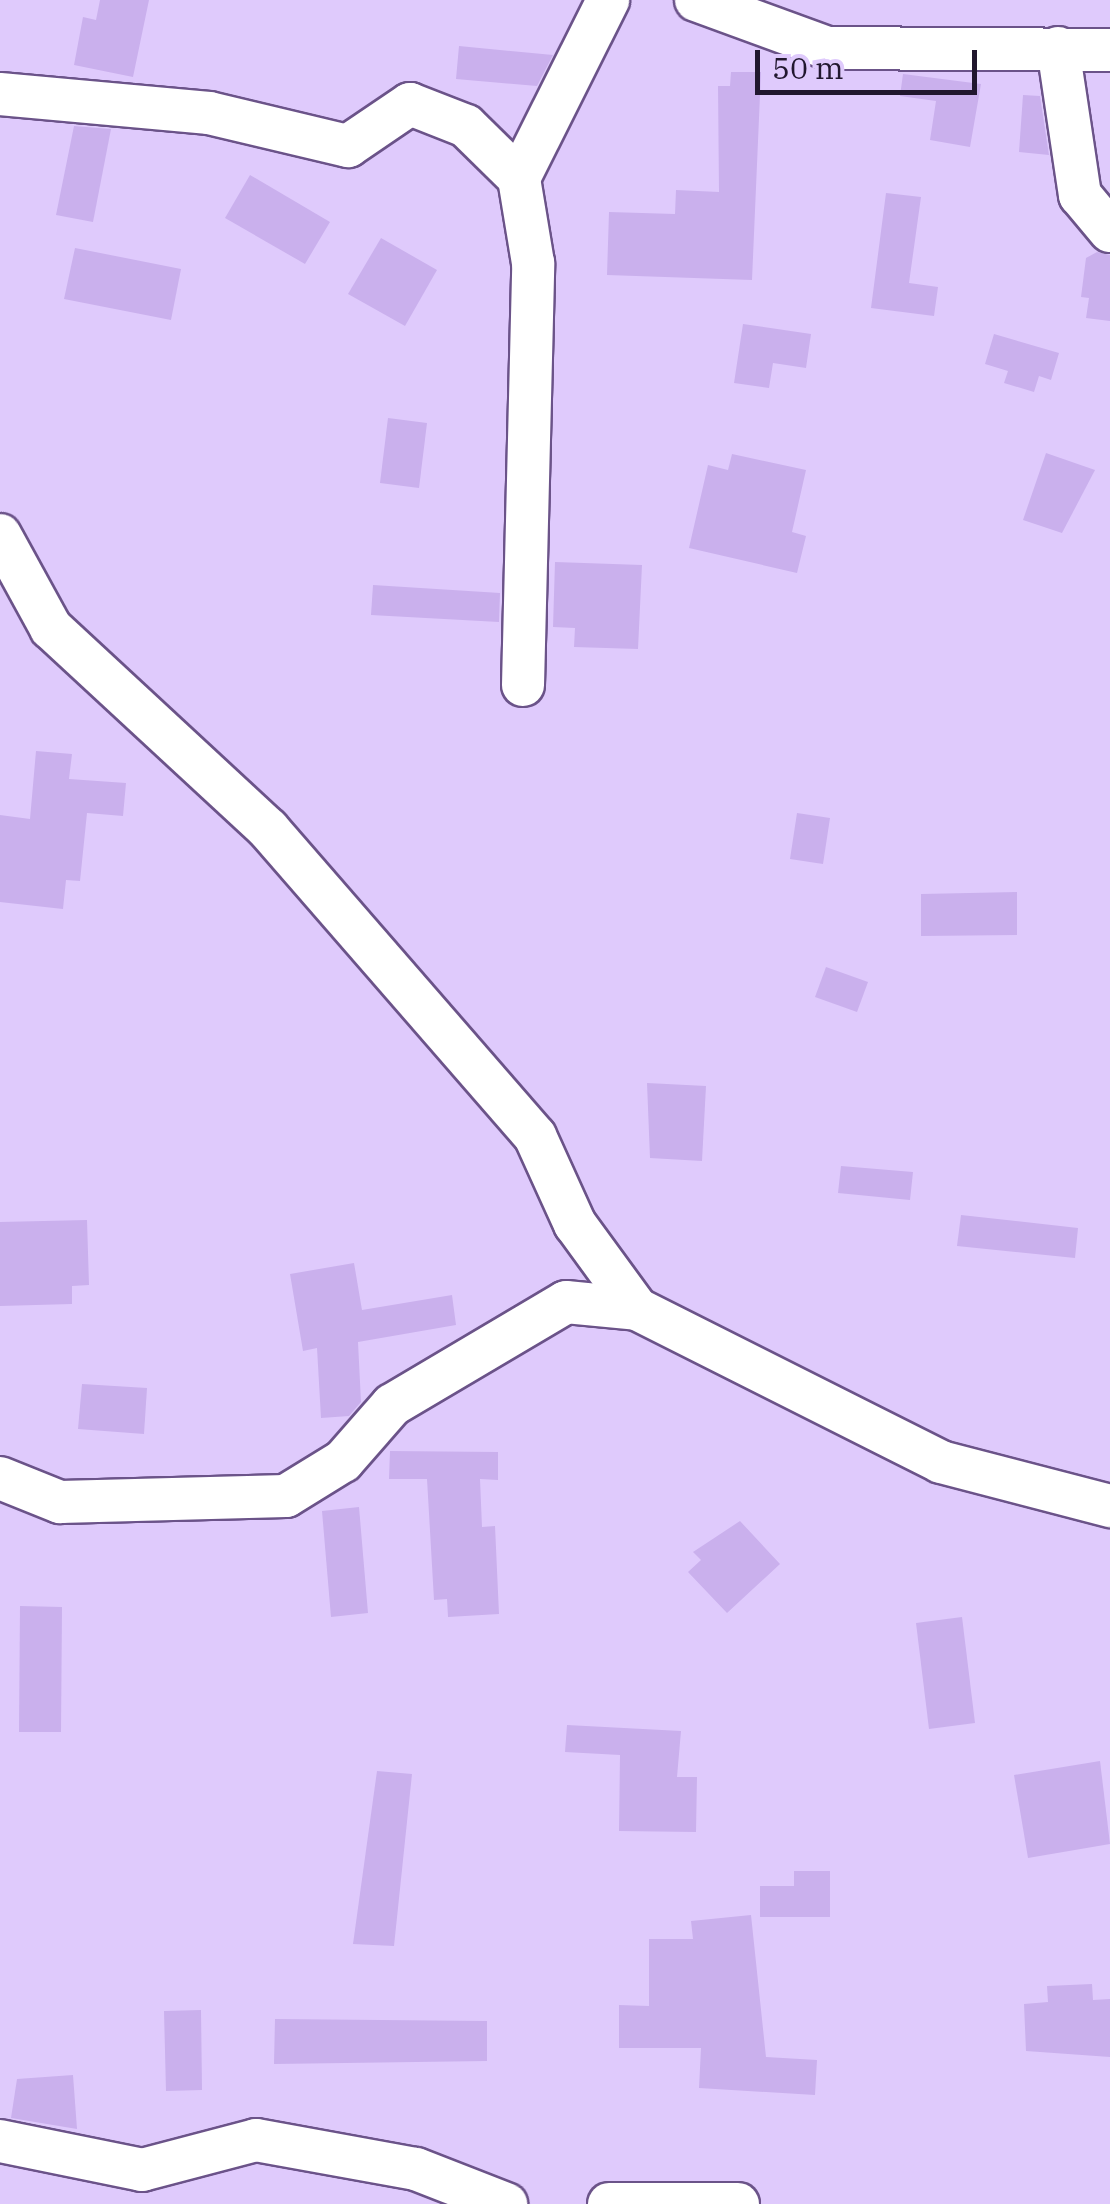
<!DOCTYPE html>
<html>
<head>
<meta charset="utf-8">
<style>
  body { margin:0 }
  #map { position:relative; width:1110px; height:2204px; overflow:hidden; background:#dfcafc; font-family:"IBM Plex Serif",serif }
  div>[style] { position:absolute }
  .building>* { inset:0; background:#cab0ed }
  .roads { filter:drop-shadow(2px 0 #6b5389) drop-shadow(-2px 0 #6b5389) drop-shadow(0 2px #6b5389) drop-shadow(0 -2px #6b5389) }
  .minor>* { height:42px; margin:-21px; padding:0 21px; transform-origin:21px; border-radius:21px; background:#fff }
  span { translate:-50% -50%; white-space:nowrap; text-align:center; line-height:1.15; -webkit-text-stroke:8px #dfcafc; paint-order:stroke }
  .scale { position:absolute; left:755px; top:50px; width:222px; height:45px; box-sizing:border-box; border:5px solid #21172e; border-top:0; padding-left:12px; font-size:30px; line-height:35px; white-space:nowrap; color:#21172e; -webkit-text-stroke:8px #dfcafc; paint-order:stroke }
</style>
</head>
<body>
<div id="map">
  <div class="building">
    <i style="clip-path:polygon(100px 0,149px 0,133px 77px,74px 65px,83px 17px,96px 20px)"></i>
    <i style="clip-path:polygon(459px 46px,553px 55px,537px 86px,456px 79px)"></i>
    <i style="clip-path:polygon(731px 72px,761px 72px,752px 280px,607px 275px,609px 212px,675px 214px,676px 190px,719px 192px,718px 86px,730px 86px)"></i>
    <i style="clip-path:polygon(903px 74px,981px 84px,970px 147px,930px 140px,936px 101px,900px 96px)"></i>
    <i style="clip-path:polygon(1023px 95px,1040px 96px,1049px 155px,1019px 152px)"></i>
    <i style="clip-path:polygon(74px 126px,111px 129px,93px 222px,56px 215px)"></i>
    <i style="clip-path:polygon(250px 175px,330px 222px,305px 264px,225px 218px)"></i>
    <i style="clip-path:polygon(886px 193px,921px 197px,909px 283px,938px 287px,934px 316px,871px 308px)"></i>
    <i style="clip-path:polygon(381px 238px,437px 270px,405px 326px,348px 294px)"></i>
    <i style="clip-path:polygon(75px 248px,181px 269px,171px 320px,64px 299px)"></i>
    <i style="clip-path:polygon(1097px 252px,1110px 255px,1110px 321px,1086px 318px,1089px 298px,1081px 297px,1086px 258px)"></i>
    <i style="clip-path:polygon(743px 324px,811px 334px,806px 368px,773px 363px,769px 388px,734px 383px)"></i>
    <i style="clip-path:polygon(994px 334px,1059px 353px,1051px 380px,1039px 376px,1034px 392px,1004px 383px,1008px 371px,985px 364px)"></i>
    <i style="clip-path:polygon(388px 418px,427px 423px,419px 488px,380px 483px)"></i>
    <i style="clip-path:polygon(1046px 453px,1095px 470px,1062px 533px,1023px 520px)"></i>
    <i style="clip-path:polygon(732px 454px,806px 470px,792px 532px,806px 536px,797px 573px,689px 548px,708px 465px,728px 470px)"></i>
    <i style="clip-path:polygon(555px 562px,642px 565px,638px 649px,574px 647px,575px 628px,553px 627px)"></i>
    <i style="clip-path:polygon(373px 585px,500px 593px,499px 622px,371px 615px)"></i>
    <i style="clip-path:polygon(36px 751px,72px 754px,69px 779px,126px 783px,123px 816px,87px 813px,80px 881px,66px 880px,63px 909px,0 902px,0 815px,30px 819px)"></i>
    <i style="clip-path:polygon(797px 813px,830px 818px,823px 864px,790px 859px)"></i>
    <i style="clip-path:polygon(1017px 892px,1017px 935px,921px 936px,921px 894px)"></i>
    <i style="clip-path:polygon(826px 967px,868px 982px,857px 1012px,815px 997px)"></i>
    <i style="clip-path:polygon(647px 1083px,706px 1086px,702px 1161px,650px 1158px)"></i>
    <i style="clip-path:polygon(841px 1166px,913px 1172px,910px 1200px,838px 1193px)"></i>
    <i style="clip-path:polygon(961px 1215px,1078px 1228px,1075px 1258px,957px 1246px)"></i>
    <i style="clip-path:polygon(87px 1220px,89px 1285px,72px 1286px,72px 1304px,0 1306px,0 1222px)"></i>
    <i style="clip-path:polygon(354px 1263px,362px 1310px,452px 1295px,456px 1325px,358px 1342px,361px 1402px,349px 1416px,321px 1418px,317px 1348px,303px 1351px,290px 1274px)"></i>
    <i style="clip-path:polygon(82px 1384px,147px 1388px,144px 1434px,78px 1429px)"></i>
    <i style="clip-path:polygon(390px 1451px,498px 1452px,498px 1480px,480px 1479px,482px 1527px,495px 1526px,499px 1614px,448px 1617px,447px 1599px,434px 1600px,427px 1479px,389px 1479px)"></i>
    <i style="clip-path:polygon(359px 1507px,368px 1613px,331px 1617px,322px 1511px)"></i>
    <i style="clip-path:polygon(740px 1521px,780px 1564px,727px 1613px,688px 1572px,701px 1560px,693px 1552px)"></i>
    <i style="clip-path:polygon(20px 1606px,62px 1607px,61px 1732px,19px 1732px)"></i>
    <i style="clip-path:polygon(962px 1617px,975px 1723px,929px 1729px,916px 1623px)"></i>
    <i style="clip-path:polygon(567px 1725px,681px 1731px,677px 1777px,697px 1777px,696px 1832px,619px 1831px,620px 1755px,565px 1752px)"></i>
    <i style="clip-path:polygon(1100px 1761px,1110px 1844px,1028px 1858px,1014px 1775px)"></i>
    <i style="clip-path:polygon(377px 1771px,412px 1774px,394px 1946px,353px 1944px)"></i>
    <i style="clip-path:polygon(794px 1871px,830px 1871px,830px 1917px,760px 1917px,760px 1886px,794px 1886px)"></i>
    <i style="clip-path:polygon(751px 1915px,766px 2057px,817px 2060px,815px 2095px,699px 2088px,701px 2048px,619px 2048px,619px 2005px,649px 2006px,649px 1939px,693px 1939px,691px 1921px)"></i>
    <i style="clip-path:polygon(1092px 1984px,1093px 2000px,1110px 1999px,1110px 2057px,1026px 2051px,1024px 2004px,1048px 2002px,1047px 1986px)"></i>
    <i style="clip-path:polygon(201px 2010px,202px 2090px,166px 2091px,164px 2011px)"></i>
    <i style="clip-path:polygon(275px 2019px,487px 2021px,487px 2061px,274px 2064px)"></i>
    <i style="clip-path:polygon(73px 2075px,77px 2129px,11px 2118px,17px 2079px)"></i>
  </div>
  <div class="roads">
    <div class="minor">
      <i style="left:696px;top:0;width:140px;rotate:20.1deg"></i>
      <i style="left:827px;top:48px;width:283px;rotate:0.4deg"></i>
      <i style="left:1058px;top:48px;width:149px;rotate:81.5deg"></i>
      <i style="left:1080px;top:195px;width:47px;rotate:50.2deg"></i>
      <i style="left:0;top:94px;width:210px;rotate:5.2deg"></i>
      <i style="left:209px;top:113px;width:143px;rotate:13.4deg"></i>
      <i style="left:348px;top:146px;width:75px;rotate:-34.1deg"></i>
      <i style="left:410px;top:104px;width:60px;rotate:21.4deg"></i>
      <i style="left:466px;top:126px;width:74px;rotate:44.5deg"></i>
      <i style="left:0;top:535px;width:106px;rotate:61.3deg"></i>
      <i style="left:51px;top:628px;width:296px;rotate:42.8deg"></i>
      <i style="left:268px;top:829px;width:407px;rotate:49deg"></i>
      <i style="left:535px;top:1136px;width:97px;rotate:65.6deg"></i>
      <i style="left:575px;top:1224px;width:105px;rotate:53.9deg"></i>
      <i style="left:523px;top:685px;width:422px;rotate:-88.6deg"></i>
      <i style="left:533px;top:263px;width:86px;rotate:-99.4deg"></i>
      <i style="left:519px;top:178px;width:199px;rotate:-63.4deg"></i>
      <i style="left:0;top:1478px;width:65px;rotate:21.8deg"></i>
      <i style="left:60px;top:1502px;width:226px;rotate:-1.5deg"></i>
      <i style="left:286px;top:1496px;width:67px;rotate:-31.6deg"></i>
      <i style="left:343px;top:1461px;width:74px;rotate:-48.8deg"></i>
      <i style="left:392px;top:1405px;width:202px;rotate:-30.6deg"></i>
      <i style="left:566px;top:1302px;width:71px;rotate:5.6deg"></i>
      <i style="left:637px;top:1309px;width:340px;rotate:26.7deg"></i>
      <i style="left:941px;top:1462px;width:175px;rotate:14.6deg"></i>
      <i style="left:0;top:2141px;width:145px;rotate:11.5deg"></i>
      <i style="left:142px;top:2170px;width:118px;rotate:-14.7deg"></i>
      <i style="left:256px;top:2140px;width:163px;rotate:10.3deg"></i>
      <i style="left:416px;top:2169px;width:97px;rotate:21.3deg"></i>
      <i style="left:609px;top:2204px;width:129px"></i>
    </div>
  </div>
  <div class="scale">50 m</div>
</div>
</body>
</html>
